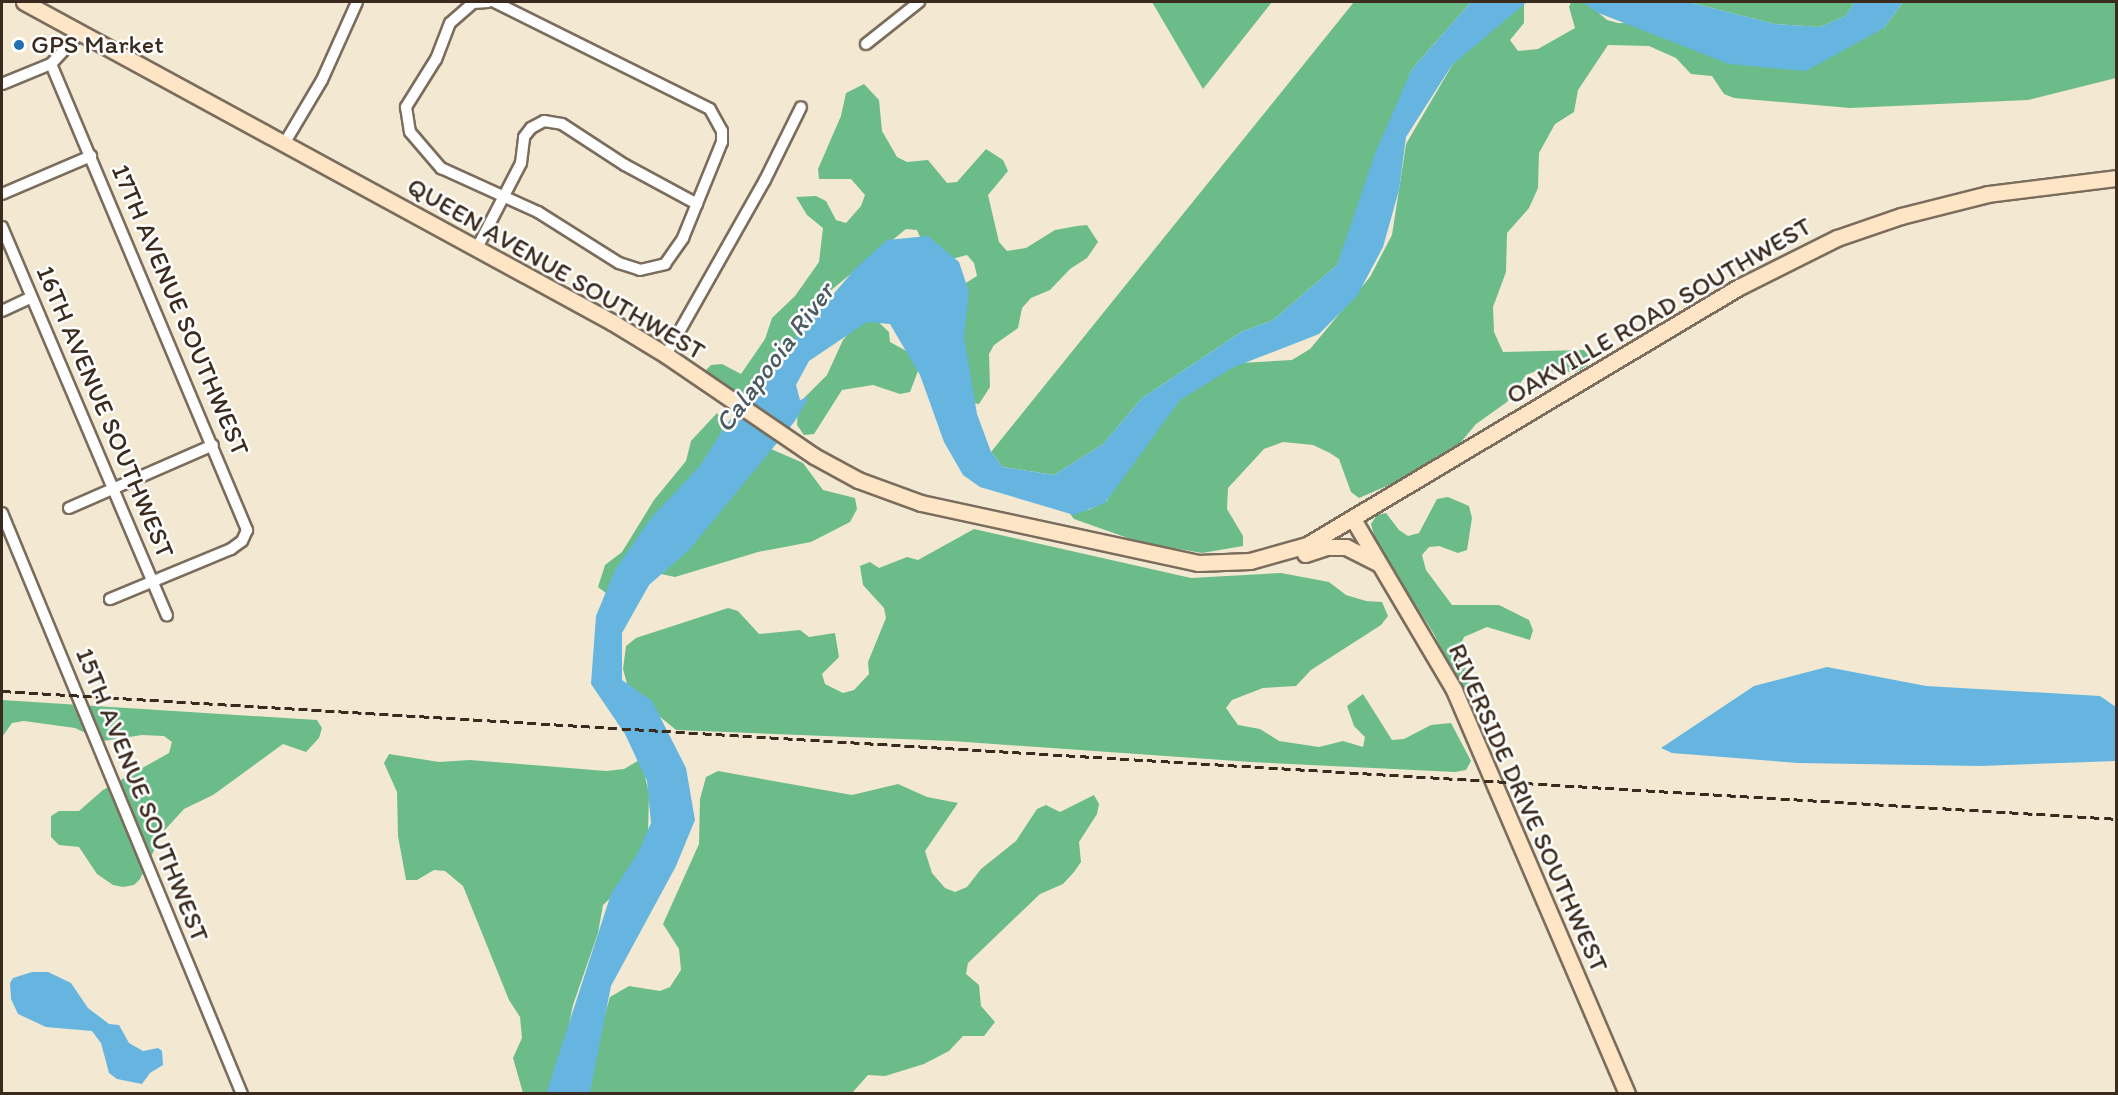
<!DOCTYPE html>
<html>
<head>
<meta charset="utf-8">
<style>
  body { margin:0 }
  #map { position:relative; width:2118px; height:1095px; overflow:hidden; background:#f3e9d2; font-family:Itim,sans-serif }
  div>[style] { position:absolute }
  .forest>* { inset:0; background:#6bbc89 }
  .water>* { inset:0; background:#65b5e0 }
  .roads { filter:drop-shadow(2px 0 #7b6d5d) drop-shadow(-2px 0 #7b6d5d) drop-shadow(0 2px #7b6d5d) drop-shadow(0 -2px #7b6d5d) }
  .street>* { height:10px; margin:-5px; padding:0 5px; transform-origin:5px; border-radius:5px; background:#fff }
  .secondary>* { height:15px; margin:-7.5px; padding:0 7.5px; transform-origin:7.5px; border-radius:7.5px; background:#fde5c5 }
  .rail>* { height:3px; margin-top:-1.5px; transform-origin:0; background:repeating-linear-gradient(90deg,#3b2a1e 0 9px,transparent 0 13.5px) }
  .dots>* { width:16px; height:16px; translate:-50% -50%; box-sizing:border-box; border:3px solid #fff; border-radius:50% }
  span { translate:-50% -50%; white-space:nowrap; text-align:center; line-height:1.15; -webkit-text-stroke:5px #fff; paint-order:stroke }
  .poi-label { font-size:26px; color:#3b2a1e }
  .left { translate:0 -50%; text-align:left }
  .street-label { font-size:26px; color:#3b2a1e }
  .water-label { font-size:27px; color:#4a5b62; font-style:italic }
  .frame { position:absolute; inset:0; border:3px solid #3b2a1e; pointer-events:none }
</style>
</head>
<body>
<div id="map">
  <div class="forest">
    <i style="clip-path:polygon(1152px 2px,1272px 2px,1203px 89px)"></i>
    <i style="clip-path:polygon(1354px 2px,1471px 2px,1412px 69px,1337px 265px,1273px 320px,1241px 332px,1142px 398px,1103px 444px,1054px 475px,1003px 467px,991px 452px)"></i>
    <i style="clip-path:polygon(1571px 2px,1586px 2px,1607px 20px,1618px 23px,1884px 28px,1903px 2px,2116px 2px,2116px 78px,2028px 100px,1850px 108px,1734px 98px,1724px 94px,1712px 76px,1691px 74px,1676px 58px,1649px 46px,1608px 45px,1578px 90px,1574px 112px,1555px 124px,1539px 153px,1538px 188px,1529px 208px,1507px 233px,1506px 272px,1493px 307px,1494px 332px,1503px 352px,1584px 350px,1591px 357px,1587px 366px,1576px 372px,1536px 371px,1526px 375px,1507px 402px,1476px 424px,1456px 448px,1437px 456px,1426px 469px,1359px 498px,1351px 492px,1339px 459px,1330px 453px,1313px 445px,1283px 442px,1264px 449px,1228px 488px,1227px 509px,1243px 536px,1243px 546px,1202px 553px,1139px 542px,1074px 519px,1068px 511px,1088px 510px,1107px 501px,1119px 474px,1183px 396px,1240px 363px,1292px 360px,1310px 349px,1370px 277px,1392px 235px,1406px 144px,1464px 45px,1524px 3px,1524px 23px,1510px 40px,1518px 51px,1538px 49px,1575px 28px,1569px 7px)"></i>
    <i style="clip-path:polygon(1688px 2px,1855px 2px,1845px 16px,1820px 27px,1775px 24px)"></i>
    <i style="clip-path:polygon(864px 84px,879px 100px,882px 131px,897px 157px,907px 162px,928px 160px,947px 183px,957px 182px,986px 149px,1003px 160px,1008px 171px,988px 195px,999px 242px,1007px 251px,1026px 248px,1055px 230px,1077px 226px,1087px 225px,1098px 242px,1087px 258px,1070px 269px,1050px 290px,1031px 298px,1022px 308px,1018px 328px,994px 345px,989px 354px,990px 387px,979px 404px,969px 402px,956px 289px,977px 276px,974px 263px,967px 255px,952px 259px,925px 249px,917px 230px,906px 229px,830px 291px,805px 331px,745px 404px,704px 372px,711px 365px,722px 364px,741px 374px,765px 339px,772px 318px,795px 296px,819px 262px,823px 228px,807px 215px,796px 197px,816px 196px,826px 201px,836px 220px,846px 223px,861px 206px,865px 195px,851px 179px,819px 179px,818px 169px,841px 116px,846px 93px)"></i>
    <i style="clip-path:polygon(874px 318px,889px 332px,890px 342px,910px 353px,918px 371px,910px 392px,900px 394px,873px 385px,842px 390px,814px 434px,804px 435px,797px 425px,798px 404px,827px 375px,843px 340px,856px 325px)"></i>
    <i style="clip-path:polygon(717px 413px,730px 431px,803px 463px,823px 490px,855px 498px,857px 509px,850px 522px,811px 542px,758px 552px,675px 577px,656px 573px,606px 593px,598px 587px,605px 565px,622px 552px,654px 500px,686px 461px,691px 441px)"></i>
    <i style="clip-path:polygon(1448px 497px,1469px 506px,1472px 518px,1467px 550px,1458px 553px,1439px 546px,1429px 547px,1422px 555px,1426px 570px,1452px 605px,1499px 605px,1529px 620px,1533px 630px,1530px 640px,1487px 627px,1464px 637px,1456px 656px,1474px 678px,1480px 691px,1478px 701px,1465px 697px,1434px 634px,1376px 543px,1371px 524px,1377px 515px,1386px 513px,1399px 530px,1408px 536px,1419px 533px,1437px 499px)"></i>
    <i style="clip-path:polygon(974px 529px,1191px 578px,1281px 573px,1329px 582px,1346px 595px,1366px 601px,1382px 602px,1388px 616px,1381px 625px,1311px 670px,1296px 686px,1263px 688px,1232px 700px,1226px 708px,1238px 725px,1260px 729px,1279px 741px,1319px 747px,1343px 741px,1363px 747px,1365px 737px,1354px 726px,1347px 706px,1363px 694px,1392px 740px,1404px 739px,1431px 725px,1451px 723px,1471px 761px,1466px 770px,1455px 772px,1251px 762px,952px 741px,676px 730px,629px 691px,623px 669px,626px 646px,636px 638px,728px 608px,738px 611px,759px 634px,800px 630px,809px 637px,835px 633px,839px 657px,822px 674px,825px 684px,843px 693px,854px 690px,869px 674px,868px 662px,886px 618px,884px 608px,863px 585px,860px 566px,870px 562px,879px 568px,907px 557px,918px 560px)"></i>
    <i style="clip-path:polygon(2px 700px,317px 720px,322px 728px,319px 738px,306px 752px,283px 744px,213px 795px,184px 809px,163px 832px,140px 879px,134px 885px,123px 887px,113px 885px,97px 874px,79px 847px,59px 845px,51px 837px,51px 816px,59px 811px,79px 811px,103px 790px,169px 753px,172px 742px,164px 736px,142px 735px,103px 741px,75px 728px,24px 721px,12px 723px,2px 737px)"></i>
    <i style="clip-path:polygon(389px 754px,439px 762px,470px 760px,606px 771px,624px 769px,641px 759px,649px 794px,648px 836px,618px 891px,603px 905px,598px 933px,573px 1005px,555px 1093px,523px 1093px,513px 1058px,522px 1038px,520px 1017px,509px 1000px,463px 886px,445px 871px,434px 870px,417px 880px,406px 880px,398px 836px,397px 792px,384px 763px)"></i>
    <i style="clip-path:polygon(718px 771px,852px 795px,898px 784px,927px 797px,958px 803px,925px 851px,932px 873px,945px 888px,955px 892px,967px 887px,981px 869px,1016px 841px,1037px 809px,1046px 805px,1060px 812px,1094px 795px,1099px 804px,1097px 814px,1079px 842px,1081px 862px,1074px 872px,1063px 884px,1040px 894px,968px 963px,966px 974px,979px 985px,981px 1006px,995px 1022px,984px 1036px,963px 1036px,949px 1051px,924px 1064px,885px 1076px,868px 1075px,852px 1093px,582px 1094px,610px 997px,629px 986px,660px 991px,670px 987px,681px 970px,679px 949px,663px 924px,699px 844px,700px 799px,706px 777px)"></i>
  </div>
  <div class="water">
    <i style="clip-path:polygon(1471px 2px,1527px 2px,1452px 65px,1406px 137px,1399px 190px,1383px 247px,1357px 296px,1319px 334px,1232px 368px,1180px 400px,1105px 503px,1074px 515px,980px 487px,963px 475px,944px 442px,920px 375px,890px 324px,867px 322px,809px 361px,796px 385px,800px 400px,809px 397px,795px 421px,689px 550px,649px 585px,622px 633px,622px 680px,652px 701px,686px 768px,695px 820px,676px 866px,611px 986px,590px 1093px,546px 1094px,611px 894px,639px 851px,651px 823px,647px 781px,625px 734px,591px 684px,596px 616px,615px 570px,651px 518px,699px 467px,726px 425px,804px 328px,856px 268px,887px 240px,928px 236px,959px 262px,969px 292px,964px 337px,977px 414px,991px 452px,1003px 467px,1054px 475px,1103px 444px,1142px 398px,1241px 332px,1273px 320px,1337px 265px,1376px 151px,1412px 69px)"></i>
    <i style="clip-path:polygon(1583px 2px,1688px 2px,1775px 24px,1820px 27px,1845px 16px,1855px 2px,1903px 2px,1884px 28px,1806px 71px,1729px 64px,1596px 12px)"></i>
    <i style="clip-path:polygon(1827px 667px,1926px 686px,2100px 696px,2116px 707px,2116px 761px,1980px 766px,1798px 763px,1672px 753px,1661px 748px,1754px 686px)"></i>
    <i style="clip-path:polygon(32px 972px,48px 972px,71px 983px,88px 1008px,109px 1024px,119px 1025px,129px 1043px,143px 1051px,158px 1048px,162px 1051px,163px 1065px,150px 1073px,142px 1084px,117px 1079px,109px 1073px,101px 1043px,92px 1031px,46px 1027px,18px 1014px,11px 999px,10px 983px,13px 978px)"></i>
  </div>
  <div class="roads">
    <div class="street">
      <i style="left:488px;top:2px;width:15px;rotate:176deg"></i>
      <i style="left:473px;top:3px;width:30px;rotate:139deg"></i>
      <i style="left:450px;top:23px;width:39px;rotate:111deg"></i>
      <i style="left:436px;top:59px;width:57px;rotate:122deg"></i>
      <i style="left:406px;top:107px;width:25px;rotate:81deg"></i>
      <i style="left:410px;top:132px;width:48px;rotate:49.3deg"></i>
      <i style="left:441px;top:168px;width:107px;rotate:24.4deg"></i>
      <i style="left:538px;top:212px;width:96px;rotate:32.2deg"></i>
      <i style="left:619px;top:263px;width:22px;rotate:18deg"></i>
      <i style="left:640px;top:270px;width:26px;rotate:-13deg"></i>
      <i style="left:665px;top:264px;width:32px;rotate:-55deg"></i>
      <i style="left:683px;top:238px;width:104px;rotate:-67.9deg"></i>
      <i style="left:722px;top:142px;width:11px;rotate:-90deg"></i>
      <i style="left:722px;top:131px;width:25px;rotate:-119deg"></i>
      <i style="left:710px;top:109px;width:241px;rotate:-153.6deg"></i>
      <i style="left:866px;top:44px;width:68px;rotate:-38.4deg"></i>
      <i style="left:51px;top:64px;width:506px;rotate:67.19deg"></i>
      <i style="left:247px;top:530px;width:12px;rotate:114deg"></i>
      <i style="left:242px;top:541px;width:14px;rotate:144deg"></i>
      <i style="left:231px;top:549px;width:131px;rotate:157.5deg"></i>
      <i style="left:2px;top:84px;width:53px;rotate:-22.2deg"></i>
      <i style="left:51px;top:64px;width:42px;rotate:-46.9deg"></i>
      <i style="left:284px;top:144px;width:74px;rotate:-59.3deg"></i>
      <i style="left:322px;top:80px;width:85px;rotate:-65.8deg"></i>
      <i style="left:2px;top:194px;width:97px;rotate:-23.1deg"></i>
      <i style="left:2px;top:227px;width:422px;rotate:67deg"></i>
      <i style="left:477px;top:248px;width:96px;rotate:-62.6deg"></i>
      <i style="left:521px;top:163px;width:26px;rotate:-83deg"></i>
      <i style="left:524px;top:137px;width:11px;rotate:-52deg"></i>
      <i style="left:531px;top:128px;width:15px;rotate:-28deg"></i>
      <i style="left:544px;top:121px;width:18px;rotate:9deg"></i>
      <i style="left:562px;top:124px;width:75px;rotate:33.1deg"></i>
      <i style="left:625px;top:165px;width:82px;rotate:28.4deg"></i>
      <i style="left:2px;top:311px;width:31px;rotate:-25deg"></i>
      <i style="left:666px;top:355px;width:201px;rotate:-60.5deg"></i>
      <i style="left:765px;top:180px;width:81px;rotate:-63.7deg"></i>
      <i style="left:69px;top:508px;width:157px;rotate:-23.6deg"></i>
      <i style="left:2px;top:513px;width:629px;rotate:67.56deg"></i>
    </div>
    <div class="secondary">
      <i style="left:24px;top:2px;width:669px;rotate:28.56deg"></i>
      <i style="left:612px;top:322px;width:63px;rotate:31.4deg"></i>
      <i style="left:666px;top:355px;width:179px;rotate:34.3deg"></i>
      <i style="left:814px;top:456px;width:50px;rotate:28.6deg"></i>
      <i style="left:858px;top:480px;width:67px;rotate:20.1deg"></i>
      <i style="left:921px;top:503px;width:283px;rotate:12.2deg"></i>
      <i style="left:1198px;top:563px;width:52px;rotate:-2.2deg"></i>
      <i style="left:1250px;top:561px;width:59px;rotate:-15.7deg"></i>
      <i style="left:1307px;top:545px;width:503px;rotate:-30.85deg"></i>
      <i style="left:1739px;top:287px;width:110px;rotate:-26.6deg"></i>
      <i style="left:1837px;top:238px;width:68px;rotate:-19deg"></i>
      <i style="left:1901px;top:216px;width:90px;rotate:-14.2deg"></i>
      <i style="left:1988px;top:194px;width:129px;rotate:-7.1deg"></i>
      <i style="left:1353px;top:519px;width:199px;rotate:59.4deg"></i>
      <i style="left:1454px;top:690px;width:439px;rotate:66.8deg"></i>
      <i style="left:1305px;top:554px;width:23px;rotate:-18deg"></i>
      <i style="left:1327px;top:547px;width:19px"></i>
      <i style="left:1346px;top:547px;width:35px;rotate:27deg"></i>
    </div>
  </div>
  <div class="rail">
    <i style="left:2px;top:691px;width:2118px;rotate:3.46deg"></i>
  </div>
  <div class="dots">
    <i style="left:19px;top:45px;background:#1f6fb2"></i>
  </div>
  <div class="poi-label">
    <span class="left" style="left:31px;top:45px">GPS Market</span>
  </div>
  <div class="street-label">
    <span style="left:556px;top:269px;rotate:30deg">QUEEN AVENUE SOUTHWEST</span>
    <span style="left:180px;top:310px;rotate:67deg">17TH AVENUE SOUTHWEST</span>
    <span style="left:1659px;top:311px;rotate:-30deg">OAKVILLE ROAD SOUTHWEST</span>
    <span style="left:105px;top:412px;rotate:67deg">16TH AVENUE SOUTHWEST</span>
    <span style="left:142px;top:795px;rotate:68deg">15TH AVENUE SOUTHWEST</span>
    <span style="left:1528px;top:808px;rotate:66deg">RIVERSIDE DRIVE SOUTHWEST</span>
  </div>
  <div class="water-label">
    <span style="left:774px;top:357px;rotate:-53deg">Calapooia River</span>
  </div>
  <div class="frame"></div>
</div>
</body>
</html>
